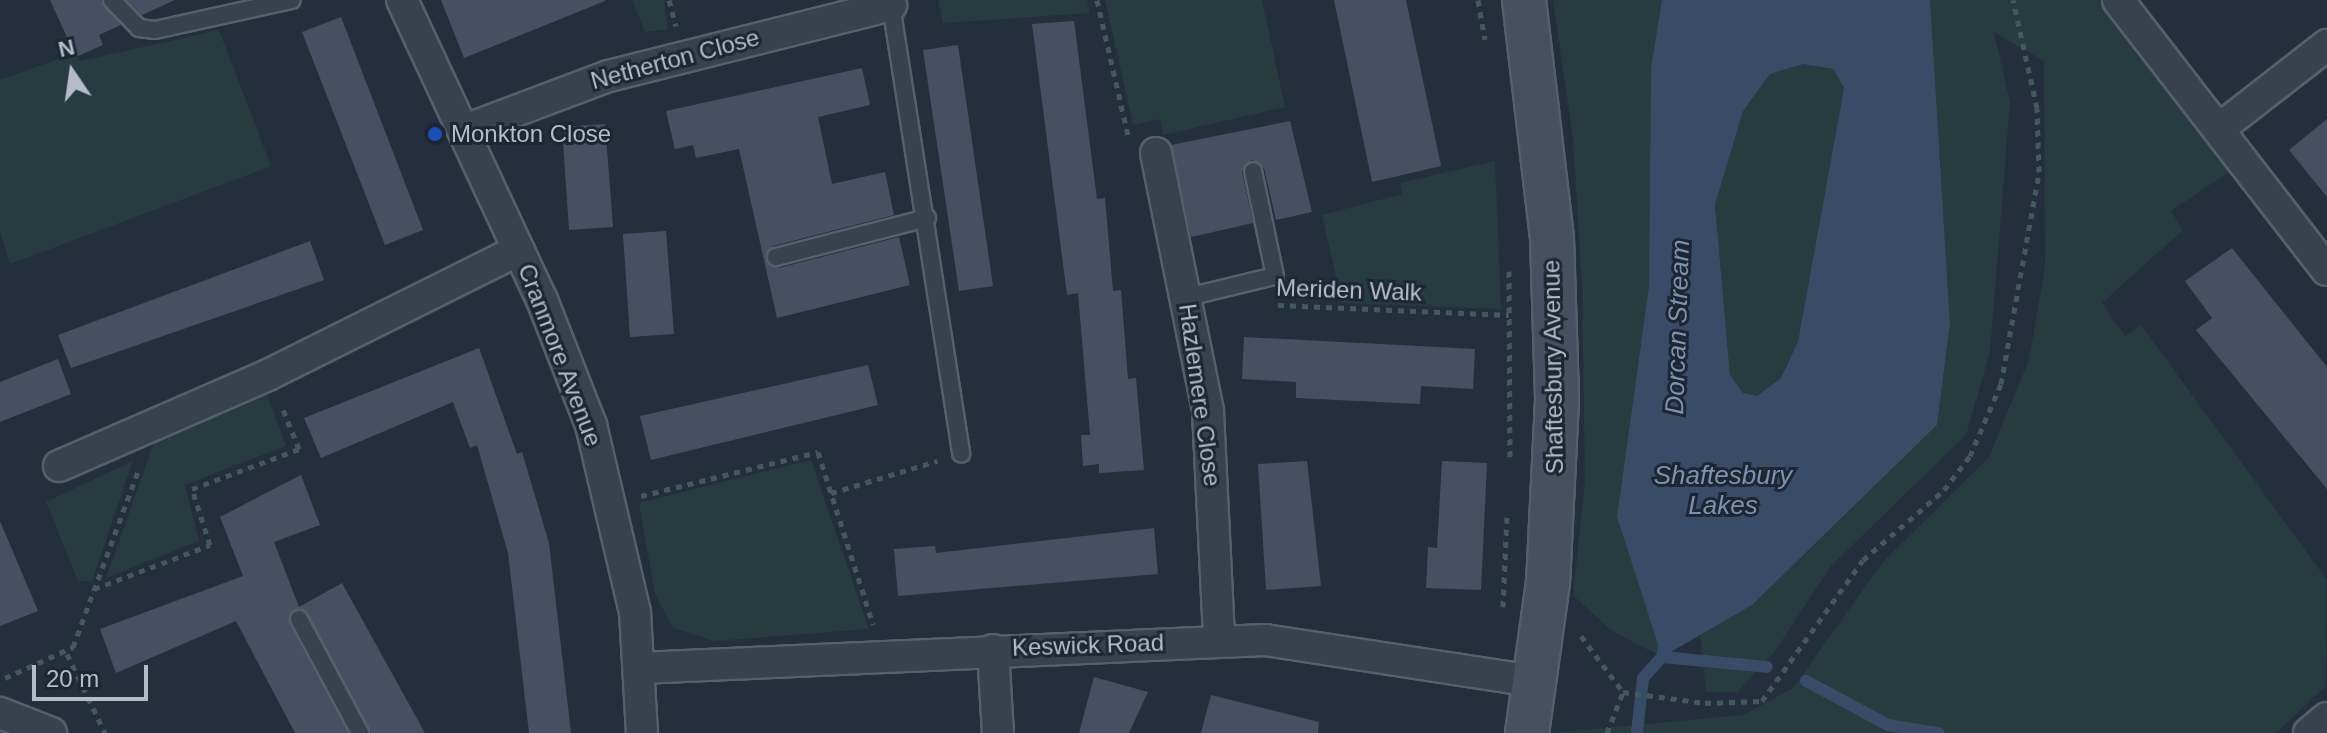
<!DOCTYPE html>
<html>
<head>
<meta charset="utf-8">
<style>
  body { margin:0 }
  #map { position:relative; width:2327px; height:733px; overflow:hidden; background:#242f3e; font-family:Helvetica,sans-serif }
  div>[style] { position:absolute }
  .green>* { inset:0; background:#263c3f }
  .water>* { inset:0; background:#394c67 }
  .stream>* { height:12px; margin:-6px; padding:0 6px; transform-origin:6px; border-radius:6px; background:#394c67 }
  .building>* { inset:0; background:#455162 }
  .path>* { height:5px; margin-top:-2.5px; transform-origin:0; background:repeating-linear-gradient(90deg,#44595c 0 6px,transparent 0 12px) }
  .roads { filter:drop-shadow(2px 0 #565f6c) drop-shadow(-2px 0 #565f6c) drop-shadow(0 2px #565f6c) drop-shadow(0 -2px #565f6c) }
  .lane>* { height:16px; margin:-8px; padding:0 8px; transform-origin:8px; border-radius:8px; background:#38414e }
  .street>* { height:30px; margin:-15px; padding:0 15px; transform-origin:15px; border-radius:15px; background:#38414e }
  .secondary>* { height:42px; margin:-21px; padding:0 21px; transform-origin:21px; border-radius:21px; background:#465061 }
  .dots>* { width:22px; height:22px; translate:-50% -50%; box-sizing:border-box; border:4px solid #1d2633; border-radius:50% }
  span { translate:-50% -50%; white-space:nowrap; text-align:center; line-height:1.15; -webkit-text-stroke:6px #1d2633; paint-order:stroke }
  .street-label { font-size:24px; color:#b4bcc9 }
  .poi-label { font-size:24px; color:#b4bcc9 }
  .left { translate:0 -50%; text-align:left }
  .water-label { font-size:26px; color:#7c92b1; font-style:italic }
  .north { position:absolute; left:32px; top:32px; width:80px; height:80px; -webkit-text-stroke:6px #1d2633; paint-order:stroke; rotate:347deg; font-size:22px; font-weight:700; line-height:32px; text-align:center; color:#b4bcc9 }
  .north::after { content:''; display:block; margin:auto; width:28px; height:36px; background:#b4bcc9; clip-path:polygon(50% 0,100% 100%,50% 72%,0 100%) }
  .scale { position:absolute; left:32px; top:665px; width:116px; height:36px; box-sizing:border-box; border:4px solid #b4bcc9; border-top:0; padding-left:10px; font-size:24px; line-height:28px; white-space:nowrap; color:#b4bcc9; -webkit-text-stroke:6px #1d2633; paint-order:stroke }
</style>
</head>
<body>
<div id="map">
  <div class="green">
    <i style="clip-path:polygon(632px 0,664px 0,668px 29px,645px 32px)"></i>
    <i style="clip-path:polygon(938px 0,1087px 0,1090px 13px,943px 23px)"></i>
    <i style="clip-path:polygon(1105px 0,1262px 0,1285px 107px,1163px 135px,1160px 119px,1133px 125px)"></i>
    <i style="clip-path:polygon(1553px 0,1662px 0,1651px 67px,1649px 286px,1617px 517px,1662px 657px,1612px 631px,1573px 595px,1585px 482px,1582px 284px,1573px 139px)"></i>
    <i style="clip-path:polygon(1930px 0,2113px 0,2210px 99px,2220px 157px,2230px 171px,2171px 211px,2183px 230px,2102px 303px,2125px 336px,2141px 325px,2327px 580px,2326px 686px,2276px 733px,1552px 733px,1743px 715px,1793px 688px,1882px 563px,1989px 457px,2029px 360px,2045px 267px,2044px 61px,1994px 32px,2010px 103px,1990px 352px,1966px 435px,1831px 566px,1775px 651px,1737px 692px,1706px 692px,1700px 635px,1752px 605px,1937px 425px,1950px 323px)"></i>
    <i style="clip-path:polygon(219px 30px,271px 166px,10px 264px,0 232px,0 80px,75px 53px,80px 61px)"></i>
    <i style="clip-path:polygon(1803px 64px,1833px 69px,1844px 88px,1798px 343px,1781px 378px,1757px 396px,1743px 393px,1730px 375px,1715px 205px,1743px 111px,1770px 74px)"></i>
    <i style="clip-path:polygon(1495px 161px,1501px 309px,1342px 303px,1322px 215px,1402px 194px,1400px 183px)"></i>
    <i style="clip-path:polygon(266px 392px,286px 446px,185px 485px,199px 541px,106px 578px,155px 440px)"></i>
    <i style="clip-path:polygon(811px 460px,869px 629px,714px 641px,673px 628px,655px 594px,639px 503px)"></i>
    <i style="clip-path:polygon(133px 461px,92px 581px,78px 581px,46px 502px)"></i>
  </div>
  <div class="water">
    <i style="clip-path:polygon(evenodd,1662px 0,1930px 0,1950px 323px,1937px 425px,1752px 605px,1662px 657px,1617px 517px,1649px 286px,1651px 67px,1662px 0,1803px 64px,1833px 69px,1844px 88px,1798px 342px,1781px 378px,1757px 396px,1743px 393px,1730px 375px,1715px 205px,1743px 111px,1770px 74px,1803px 64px)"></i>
  </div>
  <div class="stream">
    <i style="left:1665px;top:642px;width:15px;rotate:101deg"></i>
    <i style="left:1662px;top:657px;width:105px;rotate:5.4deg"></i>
    <i style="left:1806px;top:681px;width:93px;rotate:28.2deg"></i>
    <i style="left:1888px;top:725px;width:51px;rotate:9.1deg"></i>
    <i style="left:1637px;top:733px;width:55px;rotate:-83.8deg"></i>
    <i style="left:1643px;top:678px;width:28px;rotate:-48deg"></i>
  </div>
  <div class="building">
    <i style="clip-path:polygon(50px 0,101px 0,121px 25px,99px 35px,103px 45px,76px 57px)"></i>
    <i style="clip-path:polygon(127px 0,175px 0,142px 15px)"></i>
    <i style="clip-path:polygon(441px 0,605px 0,605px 1px,464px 58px)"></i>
    <i style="clip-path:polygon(1334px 0,1406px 0,1441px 166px,1372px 182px)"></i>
    <i style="clip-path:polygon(341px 17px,423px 230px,385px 245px,302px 32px)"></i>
    <i style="clip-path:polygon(1074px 21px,1097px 199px,1105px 198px,1113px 291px,1121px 290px,1128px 379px,1136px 378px,1144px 470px,1099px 473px,1099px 464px,1083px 466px,1081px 435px,1090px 435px,1078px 293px,1067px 295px,1032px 24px)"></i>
    <i style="clip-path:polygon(958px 45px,993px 286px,959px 291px,923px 50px)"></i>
    <i style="clip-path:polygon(862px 68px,870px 105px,818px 117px,832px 184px,885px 172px,894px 215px,773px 246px,765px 259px,779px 268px,899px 237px,910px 285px,777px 318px,739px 149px,696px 158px,693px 145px,675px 149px,666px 111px)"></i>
    <i style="clip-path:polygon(2327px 119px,2327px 197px,2289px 150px)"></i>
    <i style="clip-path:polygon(1290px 121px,1312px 212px,1276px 220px,1264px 168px,1252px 160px,1242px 172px,1253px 223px,1191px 237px,1171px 145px)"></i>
    <i style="clip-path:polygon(605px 124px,613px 227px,569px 230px,562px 127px)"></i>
    <i style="clip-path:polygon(666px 231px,674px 334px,630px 337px,623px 234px)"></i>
    <i style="clip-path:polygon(310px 241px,324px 280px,71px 368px,58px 335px)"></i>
    <i style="clip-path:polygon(2232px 248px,2327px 367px,2327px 489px,2196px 330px,2212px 318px,2185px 281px)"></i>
    <i style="clip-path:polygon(1244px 337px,1475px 349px,1473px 389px,1421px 386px,1420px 404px,1296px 398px,1296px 382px,1242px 379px)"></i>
    <i style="clip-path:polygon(479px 348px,517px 454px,522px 452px,549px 543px,571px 733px,529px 733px,508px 553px,477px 445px,470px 448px,453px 402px,321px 458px,304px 418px)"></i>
    <i style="clip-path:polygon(58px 359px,71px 394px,0 422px,0 382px)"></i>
    <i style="clip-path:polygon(868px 365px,878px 405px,651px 460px,640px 416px)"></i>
    <i style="clip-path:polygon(1307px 461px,1321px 586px,1266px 590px,1258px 464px)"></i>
    <i style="clip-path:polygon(1442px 461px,1487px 463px,1481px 590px,1426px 588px,1428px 547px,1437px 548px)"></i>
    <i style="clip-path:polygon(301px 475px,320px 525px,274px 542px,299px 607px,342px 583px,425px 733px,371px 733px,300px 608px,289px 623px,348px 733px,295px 733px,236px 621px,116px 673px,100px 629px,243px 576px,220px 517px)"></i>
    <i style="clip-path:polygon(0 521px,38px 611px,0 626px)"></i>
    <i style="clip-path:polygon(1154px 528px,1158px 574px,898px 596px,894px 549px,935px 546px,936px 553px)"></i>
    <i style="clip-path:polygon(1094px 677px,1148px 692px,1129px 733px,1079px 733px)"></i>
    <i style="clip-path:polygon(1211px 695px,1319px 722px,1318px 733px,1201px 733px)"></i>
  </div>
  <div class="path">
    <i style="left:669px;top:0;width:27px;rotate:75deg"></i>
    <i style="left:1097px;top:0;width:139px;rotate:77.1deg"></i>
    <i style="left:1478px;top:0;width:40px;rotate:80deg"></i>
    <i style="left:1509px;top:271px;width:186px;rotate:89.7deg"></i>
    <i style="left:1278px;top:305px;width:231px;rotate:2.5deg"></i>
    <i style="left:831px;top:493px;width:111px;rotate:-16.8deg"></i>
    <i style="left:641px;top:496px;width:182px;rotate:-14deg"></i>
    <i style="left:818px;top:452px;width:181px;rotate:72.3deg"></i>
    <i style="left:94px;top:589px;width:124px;rotate:-20.8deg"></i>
    <i style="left:210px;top:545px;width:59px;rotate:-107.8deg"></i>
    <i style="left:192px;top:489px;width:114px;rotate:-20.5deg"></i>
    <i style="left:299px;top:449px;width:45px;rotate:-112deg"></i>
    <i style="left:1503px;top:607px;width:92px;rotate:-87.5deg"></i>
    <i style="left:1581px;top:636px;width:70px;rotate:53.1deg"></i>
    <i style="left:1623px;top:692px;width:83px;rotate:7.6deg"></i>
    <i style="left:1705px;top:703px;width:57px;rotate:-2deg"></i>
    <i style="left:1762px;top:701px;width:173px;rotate:-54.4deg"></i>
    <i style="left:1863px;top:560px;width:107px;rotate:-40.8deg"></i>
    <i style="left:1944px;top:490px;width:43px;rotate:-52.6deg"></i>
    <i style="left:1970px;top:456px;width:78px;rotate:-66.7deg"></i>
    <i style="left:2001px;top:384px;width:215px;rotate:-79.8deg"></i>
    <i style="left:2039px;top:172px;width:64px;rotate:-91.8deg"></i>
    <i style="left:2037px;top:108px;width:111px;rotate:-102.5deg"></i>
    <i style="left:67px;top:654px;width:88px;rotate:64.3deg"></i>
    <i style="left:5px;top:678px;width:75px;rotate:-24.5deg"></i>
    <i style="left:73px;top:647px;width:190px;rotate:-69.7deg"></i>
    <i style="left:1607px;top:733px;width:44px;rotate:-68.7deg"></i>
  </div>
  <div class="roads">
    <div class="lane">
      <i style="left:112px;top:0;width:39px;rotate:46deg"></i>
      <i style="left:139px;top:28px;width:16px;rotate:7deg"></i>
      <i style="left:155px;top:30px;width:140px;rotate:-12.4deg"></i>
      <i style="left:891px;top:5px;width:454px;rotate:81.1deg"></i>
      <i style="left:776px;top:257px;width:156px;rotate:-14.5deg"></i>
      <i style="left:1188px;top:297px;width:89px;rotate:-13.6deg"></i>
      <i style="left:1275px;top:276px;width:107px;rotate:-101.8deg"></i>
      <i style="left:299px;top:619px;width:129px;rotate:61.8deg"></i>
    </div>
    <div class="street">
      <i style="left:402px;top:0;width:331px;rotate:65deg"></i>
      <i style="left:542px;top:300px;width:134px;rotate:68.6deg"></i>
      <i style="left:591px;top:425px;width:192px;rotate:76.8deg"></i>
      <i style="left:635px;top:612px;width:121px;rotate:86.7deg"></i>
      <i style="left:2118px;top:0;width:341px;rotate:52.3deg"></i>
      <i style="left:2219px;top:129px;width:137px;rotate:-37.9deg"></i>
      <i style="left:465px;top:130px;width:154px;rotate:-20.6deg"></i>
      <i style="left:609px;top:76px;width:291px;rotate:-14.1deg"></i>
      <i style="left:1156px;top:153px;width:264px;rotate:78.6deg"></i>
      <i style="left:1208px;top:412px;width:228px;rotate:87.2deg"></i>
      <i style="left:59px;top:466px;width:228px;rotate:-23.5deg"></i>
      <i style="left:268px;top:375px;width:280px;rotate:-26.5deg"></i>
      <i style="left:993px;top:650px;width:83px;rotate:86.6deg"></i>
      <i style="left:640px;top:668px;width:626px;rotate:-2.57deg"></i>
      <i style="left:1265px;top:640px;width:270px;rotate:8.7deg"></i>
      <i style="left:0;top:713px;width:55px;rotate:21.4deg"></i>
      <i style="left:2309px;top:733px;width:23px;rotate:-40deg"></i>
    </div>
    <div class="secondary">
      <i style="left:1524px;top:0;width:240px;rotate:83.3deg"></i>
      <i style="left:1552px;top:238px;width:162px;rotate:88.2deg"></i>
      <i style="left:1557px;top:400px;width:182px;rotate:92.8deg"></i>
      <i style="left:1548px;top:582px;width:152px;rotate:97.9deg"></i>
    </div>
  </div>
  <div class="dots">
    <i style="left:435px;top:134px;background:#1a4fb4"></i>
  </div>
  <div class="street-label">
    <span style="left:675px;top:59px;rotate:-15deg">Netherton Close</span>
    <span style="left:1349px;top:290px;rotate:2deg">Meriden Walk</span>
    <span style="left:560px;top:355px;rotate:69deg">Cranmore Avenue</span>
    <span style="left:1553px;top:367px;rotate:-91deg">Shaftesbury Avenue</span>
    <span style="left:1200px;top:395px;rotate:82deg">Hazlemere Close</span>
    <span style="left:1088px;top:645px;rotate:-2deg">Keswick Road</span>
  </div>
  <div class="poi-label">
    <span class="left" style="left:451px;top:134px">Monkton Close</span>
  </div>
  <div class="water-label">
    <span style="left:1678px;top:327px;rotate:-88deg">Dorcan Stream</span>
    <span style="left:1723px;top:491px">Shaftesbury<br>Lakes</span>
  </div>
  <div class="north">N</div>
  <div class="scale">20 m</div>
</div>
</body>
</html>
